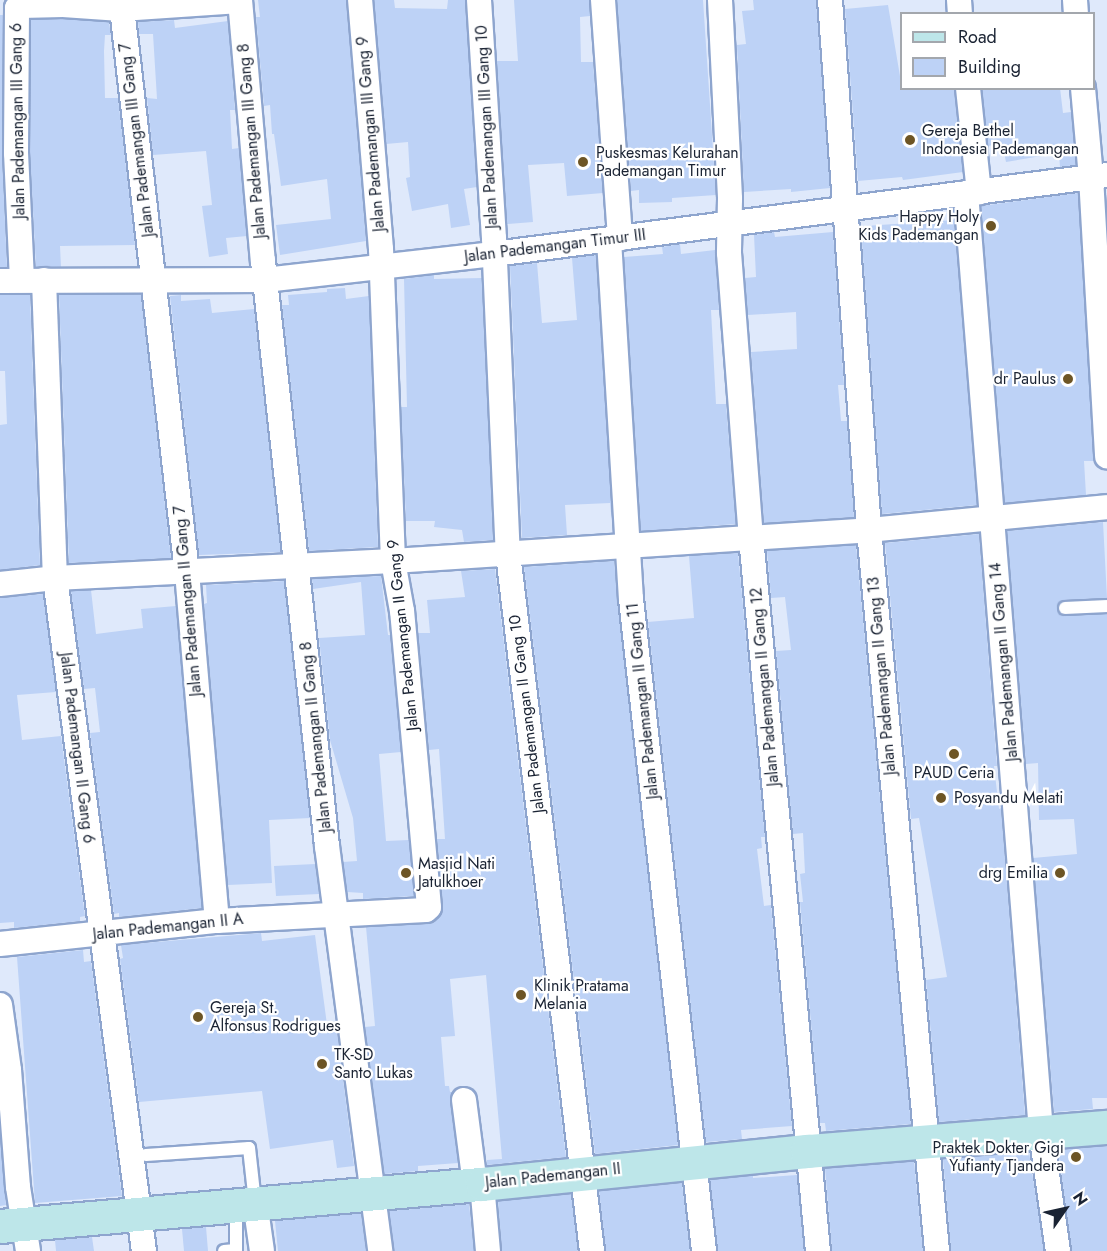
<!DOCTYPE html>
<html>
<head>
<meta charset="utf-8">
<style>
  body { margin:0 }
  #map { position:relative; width:1107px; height:1251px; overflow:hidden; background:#dfe9fb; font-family:Jost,sans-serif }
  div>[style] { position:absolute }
  .building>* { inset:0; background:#bdd2f6 }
  .roads { filter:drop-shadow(2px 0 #8ea5ce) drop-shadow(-2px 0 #8ea5ce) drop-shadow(0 2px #8ea5ce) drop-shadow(0 -2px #8ea5ce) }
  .lane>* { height:12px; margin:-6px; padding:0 6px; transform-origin:6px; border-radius:6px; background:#fff }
  .street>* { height:24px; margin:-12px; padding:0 12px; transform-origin:12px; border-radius:12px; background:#fff }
  .secondary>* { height:33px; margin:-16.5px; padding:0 16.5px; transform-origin:16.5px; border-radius:16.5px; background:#bde6e9 }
  .dots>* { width:16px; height:16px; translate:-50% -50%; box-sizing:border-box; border:3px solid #fff; border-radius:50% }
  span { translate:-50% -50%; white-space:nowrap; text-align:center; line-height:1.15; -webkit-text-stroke:4.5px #fff; paint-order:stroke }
  .street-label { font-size:16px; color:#1a2333 }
  .poi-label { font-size:16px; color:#1a2333 }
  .left { translate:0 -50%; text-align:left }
  .right { translate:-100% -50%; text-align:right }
  .legend { position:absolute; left:900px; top:12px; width:195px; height:78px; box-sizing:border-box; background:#fff; border:2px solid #a3a7ad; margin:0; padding:8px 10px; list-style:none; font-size:18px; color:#1a2333 }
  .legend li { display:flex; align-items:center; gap:12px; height:30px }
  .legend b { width:30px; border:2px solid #a3a7ad }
  .north { position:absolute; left:1035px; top:1179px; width:60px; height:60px; -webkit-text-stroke:4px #fff; paint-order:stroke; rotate:56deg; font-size:16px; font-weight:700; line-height:24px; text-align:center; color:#1a2333 }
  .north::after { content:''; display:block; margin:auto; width:21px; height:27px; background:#1a2333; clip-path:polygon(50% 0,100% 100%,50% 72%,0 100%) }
</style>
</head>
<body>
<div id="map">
  <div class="building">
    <i style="clip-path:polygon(258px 0,346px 0,366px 241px,280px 255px,276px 225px,331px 219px,327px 179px,281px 186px,274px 134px,272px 134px,270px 105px,264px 106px,256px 17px,260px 17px)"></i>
    <i style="clip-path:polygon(374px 0,394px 0,395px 8px,447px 9px,448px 0,465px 0,477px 187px,464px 189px,470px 225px,451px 228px,448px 204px,412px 211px,406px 178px,410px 177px,408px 142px,386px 144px)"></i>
    <i style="clip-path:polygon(514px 0,589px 0,590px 16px,580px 17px,581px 62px,593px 62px,603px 193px,567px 196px,564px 163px,528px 165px,533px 222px,507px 224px,497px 61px,518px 61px)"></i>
    <i style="clip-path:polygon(617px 0,703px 0,716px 195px,672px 198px,672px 202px,639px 203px,639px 190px,631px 191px)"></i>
    <i style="clip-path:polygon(753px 0,816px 0,830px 188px,791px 192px,791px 189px,744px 192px,737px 45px,746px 44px,742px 11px,754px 10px)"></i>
    <i style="clip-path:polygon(888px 5px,902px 88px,954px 88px,963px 172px,903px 180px,902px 177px,858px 181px,845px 9px)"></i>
    <i style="clip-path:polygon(0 15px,3px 15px,2px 153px,7px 267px,0 267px)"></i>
    <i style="clip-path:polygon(63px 19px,109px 22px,111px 35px,105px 35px,104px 51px,105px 98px,118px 98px,135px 245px,60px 246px,61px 267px,36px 267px,30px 153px,31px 20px)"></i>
    <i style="clip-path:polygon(174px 20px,175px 28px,228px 21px,235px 110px,230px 110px,232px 149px,239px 148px,247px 236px,226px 238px,228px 254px,209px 257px,202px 206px,212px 205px,206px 151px,153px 155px,147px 98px,157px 99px,153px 34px,139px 34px,138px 22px)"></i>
    <i style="clip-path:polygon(982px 88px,1060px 88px,1063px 113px,1071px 112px,1076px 165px,1060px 167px,1059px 153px,1006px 162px,1002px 143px,988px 146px)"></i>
    <i style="clip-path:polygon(1078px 193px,1094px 461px,1084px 461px,1086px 495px,1005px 503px,981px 206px)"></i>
    <i style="clip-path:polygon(954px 220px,977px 505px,882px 514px,861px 229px,865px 228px,865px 226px)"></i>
    <i style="clip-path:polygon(774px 232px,775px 237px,833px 232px,844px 385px,838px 385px,841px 421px,847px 421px,854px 517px,764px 523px,751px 352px,797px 349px,796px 312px,748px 315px,745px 278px,756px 277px,754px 235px)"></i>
    <i style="clip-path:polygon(680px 244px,681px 254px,715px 250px,719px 310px,711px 310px,716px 404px,726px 404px,736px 524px,641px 531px,624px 257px,663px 254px,662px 247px)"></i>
    <i style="clip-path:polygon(596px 255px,613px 532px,610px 503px,565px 505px,567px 535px,522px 538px,510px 266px,537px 263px,542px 323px,577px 320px,572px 258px)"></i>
    <i style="clip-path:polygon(434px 275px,434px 279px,482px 278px,493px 540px,464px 542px,462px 530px,434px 527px,435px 521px,406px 521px,401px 407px,407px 407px,404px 279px)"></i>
    <i style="clip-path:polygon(345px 288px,346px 299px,369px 296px,378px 547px,309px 551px,282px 305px,289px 305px,288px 295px,327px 292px,327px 289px)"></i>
    <i style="clip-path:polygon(0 295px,30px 295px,40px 565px,0 570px,0 425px,7px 424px,5px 371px,0 371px)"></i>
    <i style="clip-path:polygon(59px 295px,141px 295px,171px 558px,69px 563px)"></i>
    <i style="clip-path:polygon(181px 295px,181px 301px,210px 299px,212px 313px,254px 309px,281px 552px,199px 555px,170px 296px)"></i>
    <i style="clip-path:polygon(1103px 522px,1107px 598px,1064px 600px,1057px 608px,1058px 613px,1065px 616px,1107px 614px,1107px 1098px,1092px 1098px,1093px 1109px,1054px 1112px,1033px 858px,1077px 854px,1074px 819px,1039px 820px,1038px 763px,1026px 764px,1007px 531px)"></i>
    <i style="clip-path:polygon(979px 534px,997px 766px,994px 766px,999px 809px,1001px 808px,1025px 1115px,939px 1122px,926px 980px,947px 977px,919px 818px,911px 819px,885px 543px)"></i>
    <i style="clip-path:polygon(856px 545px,911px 1124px,826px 1131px,825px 1123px,820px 1123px,800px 902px,803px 902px,800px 874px,805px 873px,803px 833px,793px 834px,776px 651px,791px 650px,785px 597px,771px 598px,767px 551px)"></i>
    <i style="clip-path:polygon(738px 553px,765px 837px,761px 837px,762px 848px,757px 849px,764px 906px,771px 905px,792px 1126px,741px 1130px,742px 1139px,706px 1142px,648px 622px,694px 618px,689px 556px)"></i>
    <i style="clip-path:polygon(614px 561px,678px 1145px,595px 1154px,524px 567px)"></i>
    <i style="clip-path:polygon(495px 569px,566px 1157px,487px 1165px,487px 1160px,502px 1159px,486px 975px,450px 979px,455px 1036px,441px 1037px,445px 1086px,449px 1086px,450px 1092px,453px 1092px,450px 1102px,458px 1163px,418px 1166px,418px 1171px,384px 1174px,365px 1027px,375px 1026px,366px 927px,428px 924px,439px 917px,443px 906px,437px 839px,445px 839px,439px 749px,429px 750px,418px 633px,430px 633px,427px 600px,465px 597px,461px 571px)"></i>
    <i style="clip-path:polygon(381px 576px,388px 635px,390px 635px,401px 752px,379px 754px,386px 841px,409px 840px,414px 896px,363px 899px,363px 893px,347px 892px,343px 862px,357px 861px,353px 818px,330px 740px,319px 638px,365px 635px,361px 582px,313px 589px,312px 579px)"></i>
    <i style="clip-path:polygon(284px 581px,310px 818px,269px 820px,272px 883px,228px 885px,204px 604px,207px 603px,206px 585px)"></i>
    <i style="clip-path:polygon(91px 590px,96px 634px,143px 628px,141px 609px,176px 606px,202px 908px,119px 917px,119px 913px,114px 914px,90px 733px,100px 732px,95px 688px,84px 689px,71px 591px)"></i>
    <i style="clip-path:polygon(43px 594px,56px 692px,17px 695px,22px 740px,61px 736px,85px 916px,80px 917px,80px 921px,14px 928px,14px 922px,0 923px,0 598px)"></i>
    <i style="clip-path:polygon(315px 864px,319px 894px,276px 896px,274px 866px)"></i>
    <i style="clip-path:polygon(261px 933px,262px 941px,315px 935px,328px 1032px,337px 1031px,354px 1166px,337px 1168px,333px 1140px,270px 1149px,262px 1091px,139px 1102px,120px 959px,123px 958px,121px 945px)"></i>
    <i style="clip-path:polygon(83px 950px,84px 962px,91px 961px,122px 1196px,35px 1203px,17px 957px)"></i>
    <i style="clip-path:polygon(0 1139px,6px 1205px,0 1206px)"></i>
    <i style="clip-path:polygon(1107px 1146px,1107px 1251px,1072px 1251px,1058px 1150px)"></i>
    <i style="clip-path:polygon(1029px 1152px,1044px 1251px,951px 1251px,943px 1159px)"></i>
    <i style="clip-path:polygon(914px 1161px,923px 1251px,832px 1251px,825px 1168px)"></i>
    <i style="clip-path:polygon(753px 1175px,753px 1178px,797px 1175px,804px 1251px,718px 1251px,710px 1180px)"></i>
    <i style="clip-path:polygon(682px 1183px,690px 1251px,606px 1251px,599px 1191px)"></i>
    <i style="clip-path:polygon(571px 1194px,578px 1251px,502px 1251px,498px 1201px)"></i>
    <i style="clip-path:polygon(469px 1204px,474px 1251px,394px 1251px,389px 1211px)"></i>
    <i style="clip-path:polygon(361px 1213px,366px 1251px,278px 1251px,275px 1221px)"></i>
    <i style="clip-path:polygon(206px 1227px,208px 1251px,184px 1251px,182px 1229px)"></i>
    <i style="clip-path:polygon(92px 1237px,94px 1251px,56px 1251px,55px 1240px)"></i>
  </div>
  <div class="roads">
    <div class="lane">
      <i style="left:1065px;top:608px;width:42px;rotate:-2.7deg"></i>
      <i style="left:146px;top:1155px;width:103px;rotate:-3.9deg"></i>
      <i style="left:249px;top:1148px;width:54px;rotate:83.7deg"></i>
      <i style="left:224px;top:1251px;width:12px;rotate:-5deg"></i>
      <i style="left:236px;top:1250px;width:42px;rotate:-90deg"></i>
    </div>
    <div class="street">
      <i style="left:121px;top:0;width:576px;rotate:83.42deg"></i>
      <i style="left:187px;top:572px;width:350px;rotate:85.1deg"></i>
      <i style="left:240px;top:0;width:262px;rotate:85deg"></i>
      <i style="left:263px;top:261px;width:588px;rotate:83.76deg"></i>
      <i style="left:327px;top:846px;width:408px;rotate:82.5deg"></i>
      <i style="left:479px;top:0;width:238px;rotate:86.4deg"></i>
      <i style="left:494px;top:238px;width:316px;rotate:87.5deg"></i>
      <i style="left:508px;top:554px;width:702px;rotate:83.13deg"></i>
      <i style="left:603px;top:0;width:239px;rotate:85.9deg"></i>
      <i style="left:720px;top:0;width:199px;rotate:87.1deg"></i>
      <i style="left:730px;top:199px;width:54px;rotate:91.1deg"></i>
      <i style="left:729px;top:253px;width:285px;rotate:85.6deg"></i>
      <i style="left:751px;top:537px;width:717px;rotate:84.64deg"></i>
      <i style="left:830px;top:0;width:531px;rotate:85.79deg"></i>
      <i style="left:869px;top:530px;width:724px;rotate:84.61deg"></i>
      <i style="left:959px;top:0;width:14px;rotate:86deg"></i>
      <i style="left:1075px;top:0;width:14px;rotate:86deg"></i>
      <i style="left:968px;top:88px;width:105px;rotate:84deg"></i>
      <i style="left:1083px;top:88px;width:89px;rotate:84.9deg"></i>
      <i style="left:1091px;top:177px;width:280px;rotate:86.7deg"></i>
      <i style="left:966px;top:193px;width:942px;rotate:85.43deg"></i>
      <i style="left:1041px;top:1132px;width:120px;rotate:81.9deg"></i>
      <i style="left:609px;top:240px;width:360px;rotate:86.5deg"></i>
      <i style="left:631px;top:599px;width:656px;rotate:83.61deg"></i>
      <i style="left:22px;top:280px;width:127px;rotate:-92.7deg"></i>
      <i style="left:16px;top:153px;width:145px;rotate:-89.6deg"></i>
      <i style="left:17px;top:8px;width:4px;rotate:-27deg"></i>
      <i style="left:21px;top:6px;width:42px;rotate:-1.4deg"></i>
      <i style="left:63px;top:5px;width:58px;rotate:3.9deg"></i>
      <i style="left:121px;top:9px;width:119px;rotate:-3.8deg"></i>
      <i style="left:44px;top:280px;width:298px;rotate:87.9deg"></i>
      <i style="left:55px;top:578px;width:679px;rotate:82.47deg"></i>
      <i style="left:0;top:281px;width:265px;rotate:-0.2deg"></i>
      <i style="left:265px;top:280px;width:230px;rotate:-6.5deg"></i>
      <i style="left:494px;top:254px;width:618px;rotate:-7.34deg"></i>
      <i style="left:0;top:584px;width:55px;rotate:-6.2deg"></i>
      <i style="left:55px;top:578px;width:338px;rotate:-2.9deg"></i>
      <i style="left:393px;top:561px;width:477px;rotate:-3.7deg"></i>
      <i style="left:869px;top:530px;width:239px;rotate:-5.5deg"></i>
      <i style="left:0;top:944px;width:218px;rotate:-6.1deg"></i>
      <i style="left:217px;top:921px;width:209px;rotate:-3deg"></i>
      <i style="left:426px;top:910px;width:4px;rotate:-45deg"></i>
      <i style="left:429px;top:907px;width:297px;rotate:-95.2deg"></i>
      <i style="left:402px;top:611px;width:51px;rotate:-100.2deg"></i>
      <i style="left:393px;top:561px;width:312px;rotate:-92.2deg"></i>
      <i style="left:381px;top:249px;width:250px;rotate:-94.8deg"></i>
      <i style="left:0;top:1005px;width:66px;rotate:82.1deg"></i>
      <i style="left:9px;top:1070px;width:117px;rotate:85.6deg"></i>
      <i style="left:18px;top:1187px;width:65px;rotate:81.1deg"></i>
      <i style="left:464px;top:1100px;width:86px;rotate:82.6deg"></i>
      <i style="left:482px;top:1184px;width:67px;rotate:84.9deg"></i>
      <i style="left:255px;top:1202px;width:49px;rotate:81.9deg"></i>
    </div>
    <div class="secondary">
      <i style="left:0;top:1226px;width:484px;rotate:-5deg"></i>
      <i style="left:482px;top:1184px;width:327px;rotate:-5.8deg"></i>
      <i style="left:807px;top:1151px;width:301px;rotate:-4.6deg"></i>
    </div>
  </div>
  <div class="dots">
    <i style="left:910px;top:140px;background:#6d5525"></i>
    <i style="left:583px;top:162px;background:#6d5525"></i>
    <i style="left:991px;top:226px;background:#6d5525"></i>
    <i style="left:1068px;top:379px;background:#6d5525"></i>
    <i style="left:954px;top:754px;background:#6d5525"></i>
    <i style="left:941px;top:798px;background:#6d5525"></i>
    <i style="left:406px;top:873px;background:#6d5525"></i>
    <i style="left:1060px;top:873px;background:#6d5525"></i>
    <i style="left:521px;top:995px;background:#6d5525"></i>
    <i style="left:198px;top:1017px;background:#6d5525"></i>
    <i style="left:322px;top:1064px;background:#6d5525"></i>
    <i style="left:1076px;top:1157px;background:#6d5525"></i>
  </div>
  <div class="street-label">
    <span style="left:18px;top:121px;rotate:-91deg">Jalan Pademangan III Gang 6</span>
    <span style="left:487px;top:127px;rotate:-93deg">Jalan Pademangan III Gang 10</span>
    <span style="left:371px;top:134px;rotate:-95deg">Jalan Pademangan III Gang 9</span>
    <span style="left:137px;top:140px;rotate:-97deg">Jalan Pademangan III Gang 7</span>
    <span style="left:252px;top:141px;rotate:-95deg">Jalan Pademangan III Gang 8</span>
    <span style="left:555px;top:246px;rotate:-7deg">Jalan Pademangan Timur III</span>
    <span style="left:188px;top:601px;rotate:-95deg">Jalan Pademangan II Gang 7</span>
    <span style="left:403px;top:635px;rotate:-96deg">Jalan Pademangan II Gang 9</span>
    <span style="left:1004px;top:662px;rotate:-95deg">Jalan Pademangan II Gang 14</span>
    <span style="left:882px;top:676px;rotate:-95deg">Jalan Pademangan II Gang 13</span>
    <span style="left:765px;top:687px;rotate:-95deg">Jalan Pademangan II Gang 12</span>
    <span style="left:643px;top:701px;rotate:-96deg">Jalan Pademangan II Gang 11</span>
    <span style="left:527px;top:714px;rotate:-97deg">Jalan Pademangan II Gang 10</span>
    <span style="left:316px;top:737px;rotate:-96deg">Jalan Pademangan II Gang 8</span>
    <span style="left:77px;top:748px;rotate:83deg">Jalan Pademangan II Gang 6</span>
    <span style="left:168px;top:927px;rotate:-6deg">Jalan Pademangan II A</span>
    <span style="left:553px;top:1176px;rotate:-6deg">Jalan Pademangan II</span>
  </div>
  <div class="poi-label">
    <span class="left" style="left:922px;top:140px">Gereja Bethel<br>Indonesia Pademangan</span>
    <span class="left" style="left:596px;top:162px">Puskesmas Kelurahan<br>Pademangan Timur</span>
    <span class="right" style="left:979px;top:226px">Happy Holy<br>Kids Pademangan</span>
    <span class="right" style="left:1056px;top:379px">dr Paulus</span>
    <span style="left:954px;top:773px">PAUD Ceria</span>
    <span class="left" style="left:954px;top:798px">Posyandu Melati</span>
    <span class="left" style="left:418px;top:873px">Masjid Nati<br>Jatulkhoer</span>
    <span class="right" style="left:1048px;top:873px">drg Emilia</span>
    <span class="left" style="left:534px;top:995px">Klinik Pratama<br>Melania</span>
    <span class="left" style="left:210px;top:1017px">Gereja St.<br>Alfonsus Rodrigues</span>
    <span class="left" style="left:334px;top:1064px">TK-SD<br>Santo Lukas</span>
    <span class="right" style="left:1064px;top:1157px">Praktek Dokter Gigi<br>Yufianty Tjandera</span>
  </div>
  <ul class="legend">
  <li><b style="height:8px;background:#bde6e9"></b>Road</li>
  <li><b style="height:16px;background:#bdd2f6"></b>Building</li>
  </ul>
  <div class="north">N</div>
</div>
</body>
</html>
